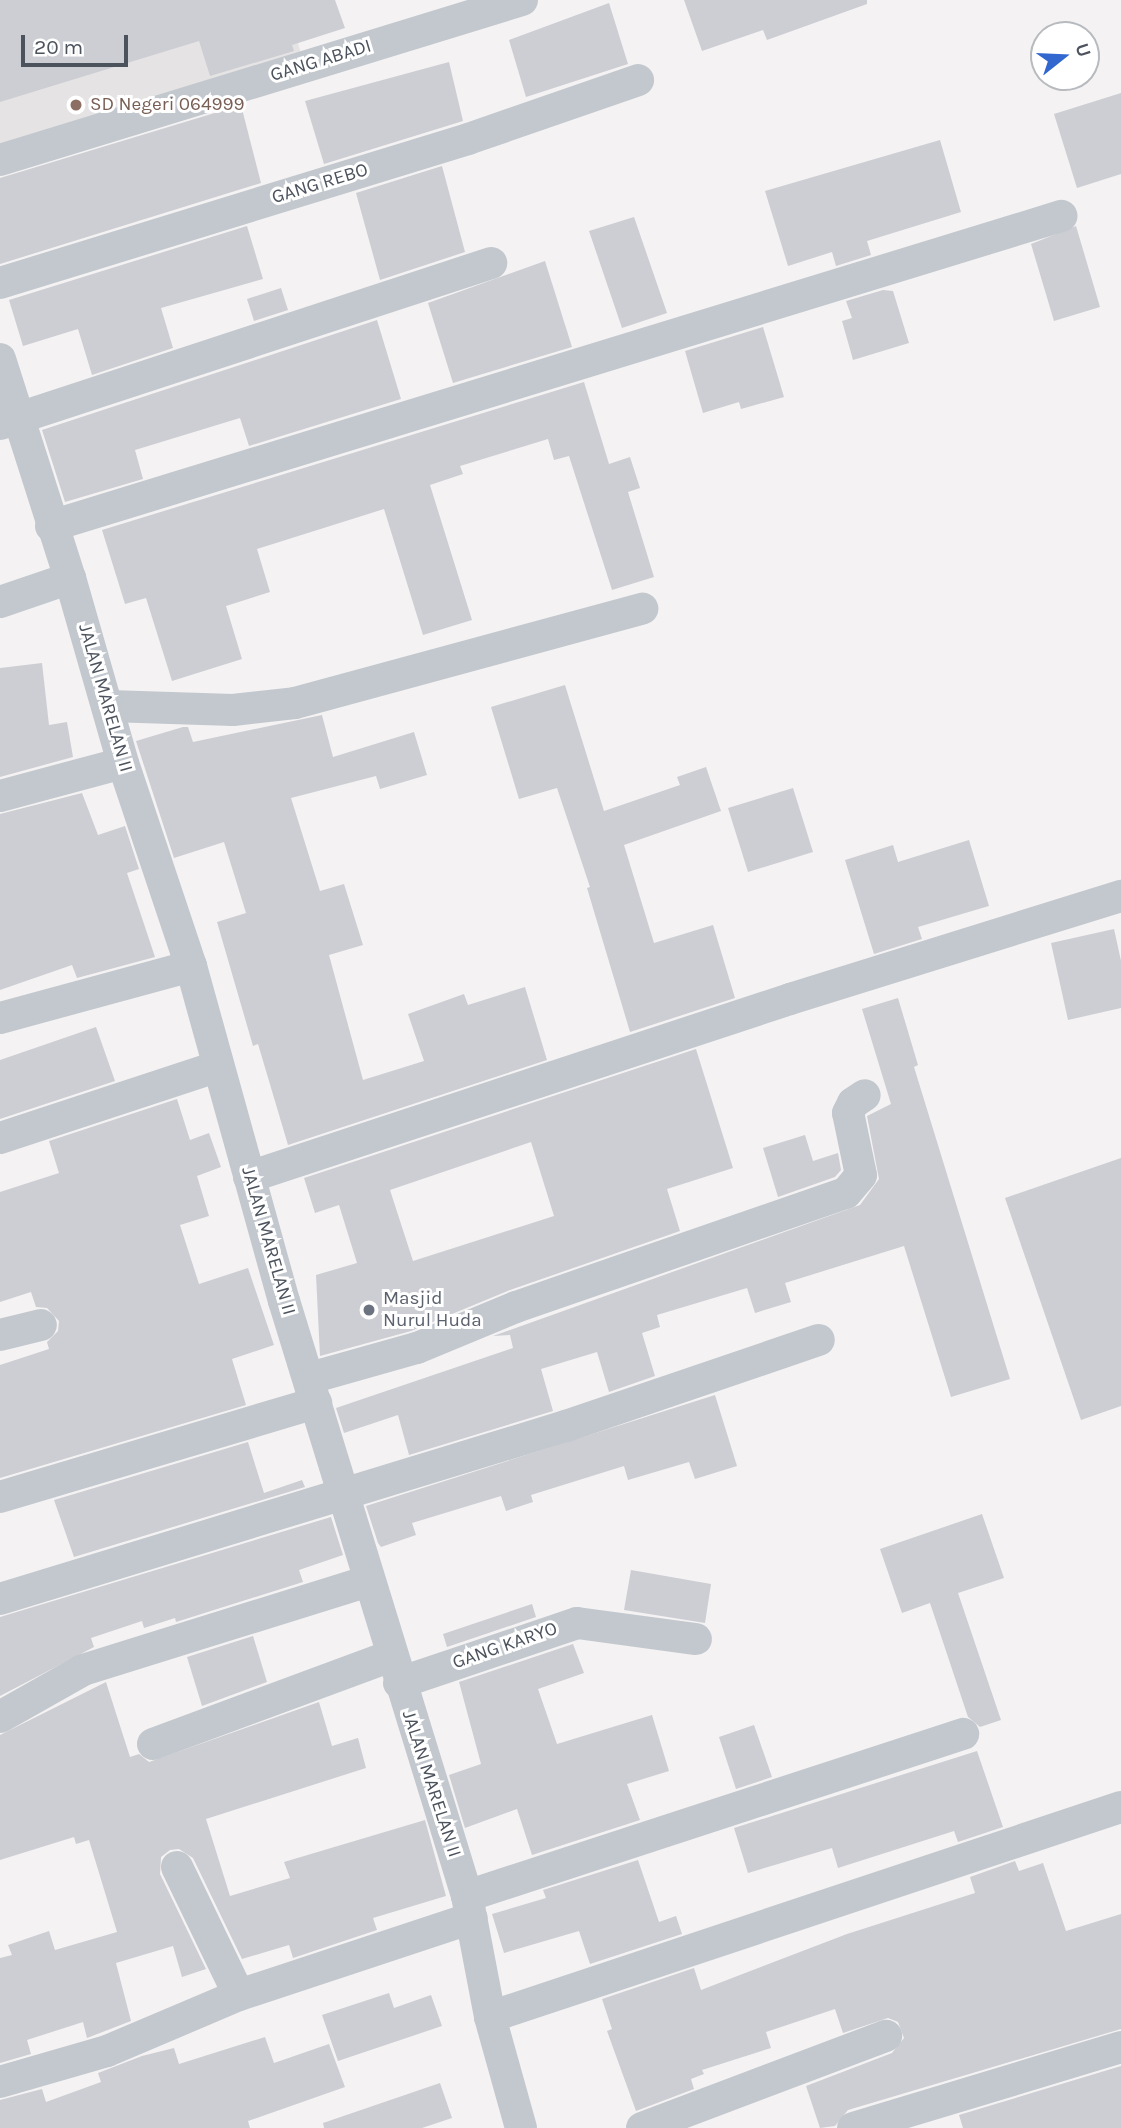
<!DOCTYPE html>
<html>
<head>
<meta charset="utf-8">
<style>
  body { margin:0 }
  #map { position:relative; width:1121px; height:2128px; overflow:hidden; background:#f4f2f2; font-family:Karla,sans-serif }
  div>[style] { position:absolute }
  .education>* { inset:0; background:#e5e3e3 }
  .building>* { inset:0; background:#cdced3 }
  .minor>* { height:32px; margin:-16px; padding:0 16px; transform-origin:16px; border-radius:16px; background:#c2c8ce }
  .dots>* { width:19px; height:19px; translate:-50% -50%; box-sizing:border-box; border:4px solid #fff; border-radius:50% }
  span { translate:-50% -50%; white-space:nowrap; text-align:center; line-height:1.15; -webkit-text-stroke:6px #fff; paint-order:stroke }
  .street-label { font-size:19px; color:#4c535d }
  .education-label { font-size:19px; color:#785e54 }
  .left { translate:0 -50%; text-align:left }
  .worship-label { font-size:19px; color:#5b616d }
  .north { position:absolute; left:1030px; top:21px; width:70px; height:70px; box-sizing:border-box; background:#fff; border:2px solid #b7babe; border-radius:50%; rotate:72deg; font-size:19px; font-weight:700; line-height:28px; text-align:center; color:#4c535d }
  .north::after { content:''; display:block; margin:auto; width:24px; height:32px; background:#3167cf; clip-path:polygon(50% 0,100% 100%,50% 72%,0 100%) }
  .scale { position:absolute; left:21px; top:35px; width:107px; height:32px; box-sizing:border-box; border:4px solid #4c535d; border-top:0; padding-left:9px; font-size:21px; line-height:24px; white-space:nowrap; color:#4c535d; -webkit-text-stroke:5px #fff; paint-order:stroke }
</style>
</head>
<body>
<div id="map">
  <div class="education">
    <i style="clip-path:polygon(285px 0,303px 60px,0 150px,0 37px)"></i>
  </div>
  <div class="building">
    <i style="clip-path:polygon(0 0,335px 0,345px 28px,292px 45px,294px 51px,210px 76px,199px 41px,0 102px)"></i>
    <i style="clip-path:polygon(684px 0,867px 0,867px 4px,767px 40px,763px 30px,702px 51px)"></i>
    <i style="clip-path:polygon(609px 3px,628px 64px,526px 97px,509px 40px)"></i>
    <i style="clip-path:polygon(449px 62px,463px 121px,324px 164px,305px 101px)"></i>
    <i style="clip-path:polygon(1121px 93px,1121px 174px,1077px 188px,1054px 114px)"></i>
    <i style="clip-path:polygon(241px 105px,261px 183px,0 264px,0 178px)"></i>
    <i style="clip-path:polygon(940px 140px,961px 212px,867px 241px,871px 255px,836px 266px,832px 252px,788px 266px,765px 191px)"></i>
    <i style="clip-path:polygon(442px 166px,465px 252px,380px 280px,356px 193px)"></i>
    <i style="clip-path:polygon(634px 217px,667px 313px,622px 328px,589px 231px)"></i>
    <i style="clip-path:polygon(247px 226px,263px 279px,161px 308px,173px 348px,92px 375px,78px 329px,23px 346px,9px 300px)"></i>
    <i style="clip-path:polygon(1076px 226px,1100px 307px,1054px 321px,1031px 244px)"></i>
    <i style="clip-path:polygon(545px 261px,572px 347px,453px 383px,428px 303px)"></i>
    <i style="clip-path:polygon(281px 288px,288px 310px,254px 321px,247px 299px)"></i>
    <i style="clip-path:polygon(883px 290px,893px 291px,909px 343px,853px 360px,842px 321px,852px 318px,846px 301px)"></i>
    <i style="clip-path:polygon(377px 320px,401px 399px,249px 446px,240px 418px,135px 450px,143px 479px,65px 502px,42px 430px)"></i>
    <i style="clip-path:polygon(763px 327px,784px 397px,741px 409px,739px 402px,703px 413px,685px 351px)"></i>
    <i style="clip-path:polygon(584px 382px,609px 464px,630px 457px,640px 488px,628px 492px,654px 577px,612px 590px,569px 456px,554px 460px,548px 439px,460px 466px,463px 474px,430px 485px,472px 620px,423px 635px,384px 509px,257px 549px,270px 592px,226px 606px,242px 659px,172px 681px,146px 598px,125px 604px,102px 530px)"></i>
    <i style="clip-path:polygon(42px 663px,49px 725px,67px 722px,73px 757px,0 777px,0 668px)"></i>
    <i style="clip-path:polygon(565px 685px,604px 811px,680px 785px,677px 777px,706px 767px,721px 811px,624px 845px,654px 943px,713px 925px,735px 998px,630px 1032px,587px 888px,590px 887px,557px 788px,519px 799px,491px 707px)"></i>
    <i style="clip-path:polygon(322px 715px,333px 757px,414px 732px,427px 775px,380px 789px,376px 776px,291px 798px,320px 891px,344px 884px,363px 945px,329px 955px,363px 1080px,424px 1061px,408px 1014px,464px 994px,468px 1005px,525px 987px,547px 1060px,288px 1145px,258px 1044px,253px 1046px,217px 922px,246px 913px,224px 842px,174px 858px,136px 741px,183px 727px,188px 727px,193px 742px)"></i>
    <i style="clip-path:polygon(793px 788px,813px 852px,748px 872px,728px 808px)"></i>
    <i style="clip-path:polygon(82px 793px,98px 835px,125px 826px,139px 869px,127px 873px,155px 957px,77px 978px,72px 965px,0 990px,0 814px)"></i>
    <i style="clip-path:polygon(969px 840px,989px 906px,918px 927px,922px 939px,874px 954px,845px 860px,893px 845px,898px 862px)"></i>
    <i style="clip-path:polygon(1114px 929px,1121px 961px,1121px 1008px,1068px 1020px,1051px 943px)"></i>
    <i style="clip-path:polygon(898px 998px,918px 1065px,914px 1067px,1010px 1379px,951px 1397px,904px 1246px,785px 1283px,791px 1302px,755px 1313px,747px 1288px,657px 1315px,660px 1327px,642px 1333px,655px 1376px,609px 1392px,597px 1352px,541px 1369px,553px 1411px,409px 1455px,398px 1415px,344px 1433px,336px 1408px,513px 1348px,510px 1335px,493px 1336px,860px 1205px,879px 1179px,867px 1116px,891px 1104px,862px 1009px)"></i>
    <i style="clip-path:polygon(96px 1027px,115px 1081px,0 1119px,0 1060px)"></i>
    <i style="clip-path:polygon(evenodd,696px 1049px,733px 1168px,667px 1189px,680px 1231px,510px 1290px,411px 1331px,320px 1356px,316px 1275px,357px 1263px,339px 1205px,315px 1213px,304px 1178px,696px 1049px,531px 1142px,554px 1216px,413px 1261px,390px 1190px,531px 1142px)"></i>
    <i style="clip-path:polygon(177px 1099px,190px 1140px,209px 1133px,221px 1167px,197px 1176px,209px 1216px,180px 1225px,199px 1284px,248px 1268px,274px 1345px,232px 1359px,246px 1405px,0 1478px,0 1365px,49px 1349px,47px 1342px,58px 1331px,59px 1321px,47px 1308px,36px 1307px,31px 1292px,0 1302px,0 1192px,59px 1173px,49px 1141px)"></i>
    <i style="clip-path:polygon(805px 1135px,813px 1161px,838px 1153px,841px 1170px,835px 1177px,778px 1197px,763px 1148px)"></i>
    <i style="clip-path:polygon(1121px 1158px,1121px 1406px,1081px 1420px,1005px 1198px)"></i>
    <i style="clip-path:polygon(715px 1395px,737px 1466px,695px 1479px,689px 1462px,628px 1480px,624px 1466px,531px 1495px,533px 1502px,506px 1511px,501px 1496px,412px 1523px,416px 1535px,381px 1547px,378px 1543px,366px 1506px)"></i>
    <i style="clip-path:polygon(248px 1442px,264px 1493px,302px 1480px,305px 1487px,74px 1557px,54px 1500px)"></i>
    <i style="clip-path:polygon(982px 1514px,1004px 1578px,958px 1593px,1001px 1720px,980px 1727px,968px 1717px,930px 1603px,902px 1613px,880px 1549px)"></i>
    <i style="clip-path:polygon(331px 1517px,343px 1555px,299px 1570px,303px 1582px,176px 1622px,175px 1618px,144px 1628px,142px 1621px,91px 1638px,94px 1647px,0 1696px,0 1617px)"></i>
    <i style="clip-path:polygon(631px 1570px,711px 1584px,705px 1623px,624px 1610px)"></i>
    <i style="clip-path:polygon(532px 1604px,536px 1617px,447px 1647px,443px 1634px)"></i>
    <i style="clip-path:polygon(253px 1636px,267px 1682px,202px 1706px,187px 1657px)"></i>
    <i style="clip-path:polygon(573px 1644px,584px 1673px,538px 1689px,557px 1744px,652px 1715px,669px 1771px,627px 1784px,640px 1820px,532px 1855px,517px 1809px,465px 1828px,449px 1775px,481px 1764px,459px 1682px)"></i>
    <i style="clip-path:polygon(106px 1682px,130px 1757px,139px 1754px,149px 1762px,319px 1702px,332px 1746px,358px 1738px,366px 1768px,206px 1819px,230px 1896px,290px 1878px,284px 1862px,425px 1820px,446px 1896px,373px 1918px,377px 1930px,293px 1958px,289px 1945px,242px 1959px,193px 1858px,179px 1849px,170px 1850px,161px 1857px,160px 1874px,206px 1969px,182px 1977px,173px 1946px,116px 1963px,131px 2021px,87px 2038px,83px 2022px,27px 2040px,31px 2054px,0 2063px,0 1958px,12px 1955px,8px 1945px,49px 1931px,55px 1950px,117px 1932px,89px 1840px,76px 1844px,74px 1837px,0 1860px,0 1735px)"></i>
    <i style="clip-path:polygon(754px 1725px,772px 1777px,736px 1789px,719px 1737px)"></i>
    <i style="clip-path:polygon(977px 1751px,1003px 1827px,958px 1842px,954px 1831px,838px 1868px,832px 1848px,748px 1873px,734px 1828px)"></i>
    <i style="clip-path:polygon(638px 1860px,659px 1922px,676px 1916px,682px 1934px,590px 1964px,579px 1931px,504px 1953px,492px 1914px,546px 1898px,543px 1890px)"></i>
    <i style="clip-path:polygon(1015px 1861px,1019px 1871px,1043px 1863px,1066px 1931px,1121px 1914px,1121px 2029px,848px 2110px,835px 2126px,820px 2128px,806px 2086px,892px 2053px,904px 2038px,898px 2022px,888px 2018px,843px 2033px,835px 2009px,766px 2032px,771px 2048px,702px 2070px,704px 2074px,691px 2079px,694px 2089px,636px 2111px,607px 2031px,612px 2029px,602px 1999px,694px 1968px,701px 1990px,847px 1934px,975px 1893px,970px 1877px)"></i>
    <i style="clip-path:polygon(389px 1993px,394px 2008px,431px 1995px,442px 2026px,338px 2061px,322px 2015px)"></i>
    <i style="clip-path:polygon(265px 2037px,274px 2063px,329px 2044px,345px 2087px,248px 2121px,250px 2128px,0 2128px,0 2100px,42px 2089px,46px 2102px,101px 2082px,98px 2073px,142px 2056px,174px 2048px,179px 2064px)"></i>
    <i style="clip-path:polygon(1121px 2066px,1121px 2128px,963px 2128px,959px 2115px)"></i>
    <i style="clip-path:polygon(440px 2083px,452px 2118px,422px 2128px,324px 2128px,323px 2123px)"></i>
  </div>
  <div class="minor">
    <i style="left:0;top:160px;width:546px;rotate:-17.04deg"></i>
    <i style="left:0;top:283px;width:490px;rotate:-17.1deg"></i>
    <i style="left:468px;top:139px;width:180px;rotate:-19.1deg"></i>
    <i style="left:0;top:359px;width:230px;rotate:72.3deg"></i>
    <i style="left:70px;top:578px;width:192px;rotate:74deg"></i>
    <i style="left:123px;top:763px;width:214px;rotate:71.5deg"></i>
    <i style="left:191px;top:966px;width:348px;rotate:74.5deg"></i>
    <i style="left:284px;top:1301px;width:623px;rotate:72.9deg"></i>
    <i style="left:467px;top:1896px;width:123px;rotate:79.2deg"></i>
    <i style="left:490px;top:2017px;width:115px;rotate:74.4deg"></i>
    <i style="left:0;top:424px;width:517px;rotate:-18.15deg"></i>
    <i style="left:51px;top:526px;width:1057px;rotate:-17.06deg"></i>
    <i style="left:0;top:602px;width:74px;rotate:-18.9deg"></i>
    <i style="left:109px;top:706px;width:124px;rotate:1.8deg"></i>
    <i style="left:233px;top:710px;width:62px;rotate:-6.4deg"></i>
    <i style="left:295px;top:703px;width:360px;rotate:-15.2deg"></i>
    <i style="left:0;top:796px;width:127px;rotate:-15deg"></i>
    <i style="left:0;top:1018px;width:198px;rotate:-15.2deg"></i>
    <i style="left:0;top:1138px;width:227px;rotate:-18.2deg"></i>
    <i style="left:249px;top:1177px;width:570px;rotate:-18.21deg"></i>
    <i style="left:790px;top:999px;width:347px;rotate:-17.3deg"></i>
    <i style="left:0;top:1335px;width:42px;rotate:-13.7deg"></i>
    <i style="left:310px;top:1378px;width:111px;rotate:-15.7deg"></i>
    <i style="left:417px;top:1348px;width:107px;rotate:-22.5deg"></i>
    <i style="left:516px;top:1307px;width:349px;rotate:-19.1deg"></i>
    <i style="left:846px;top:1193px;width:23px;rotate:-50deg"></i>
    <i style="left:861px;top:1175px;width:63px;rotate:-101.8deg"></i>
    <i style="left:848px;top:1113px;width:11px;rotate:-63deg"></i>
    <i style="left:853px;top:1103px;width:14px;rotate:-34deg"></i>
    <i style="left:0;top:1497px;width:330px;rotate:-16.6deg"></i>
    <i style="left:0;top:1599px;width:592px;rotate:-17deg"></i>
    <i style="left:566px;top:1426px;width:267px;rotate:-18.8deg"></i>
    <i style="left:399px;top:1683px;width:188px;rotate:-18.6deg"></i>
    <i style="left:577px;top:1623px;width:120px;rotate:7.7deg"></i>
    <i style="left:0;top:1717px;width:95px;rotate:-29.5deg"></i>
    <i style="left:83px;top:1670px;width:300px;rotate:-17.3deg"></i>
    <i style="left:153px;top:1744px;width:254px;rotate:-20.3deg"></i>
    <i style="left:177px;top:1867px;width:142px;rotate:64.2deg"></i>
    <i style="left:467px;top:1896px;width:522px;rotate:-18.09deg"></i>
    <i style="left:490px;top:2017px;width:665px;rotate:-18.41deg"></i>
    <i style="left:0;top:2082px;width:111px;rotate:-16.2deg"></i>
    <i style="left:107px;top:2051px;width:143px;rotate:-23deg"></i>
    <i style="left:239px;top:1995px;width:245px;rotate:-18.3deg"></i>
    <i style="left:642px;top:2128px;width:261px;rotate:-20.7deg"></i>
    <i style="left:853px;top:2128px;width:280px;rotate:-16.8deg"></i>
  </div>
  <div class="dots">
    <i style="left:76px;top:105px;background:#8d6e63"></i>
    <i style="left:369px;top:1310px;background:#6b7280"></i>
  </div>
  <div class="street-label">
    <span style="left:321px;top:61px;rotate:-17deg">GANG ABADI</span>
    <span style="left:320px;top:184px;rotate:-17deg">GANG REBO</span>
    <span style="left:105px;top:698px;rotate:74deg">JALAN MARELAN II</span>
    <span style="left:268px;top:1241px;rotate:74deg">JALAN MARELAN II</span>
    <span style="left:505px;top:1646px;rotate:-19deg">GANG KARYO</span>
    <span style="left:431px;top:1784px;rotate:72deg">JALAN MARELAN II</span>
  </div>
  <div class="education-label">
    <span class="left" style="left:90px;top:105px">SD Negeri 064999</span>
  </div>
  <div class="worship-label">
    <span class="left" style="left:383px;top:1310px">Masjid<br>Nurul Huda</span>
  </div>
  <div class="north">U</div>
  <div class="scale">20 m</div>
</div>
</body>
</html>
